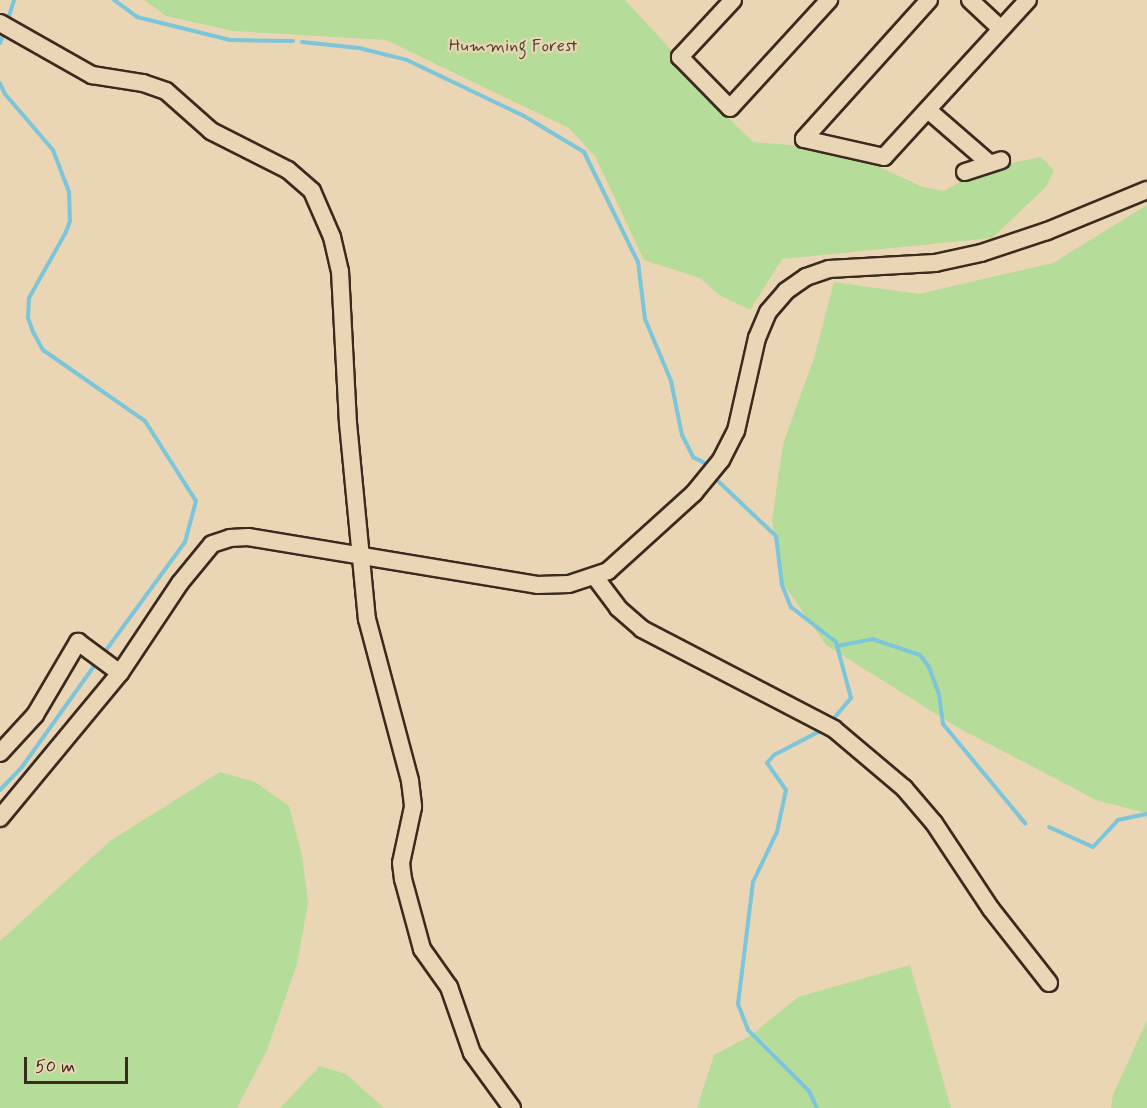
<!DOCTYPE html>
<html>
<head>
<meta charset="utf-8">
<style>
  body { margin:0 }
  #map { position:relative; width:1147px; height:1108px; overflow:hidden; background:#ead5b4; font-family:Mynerve,sans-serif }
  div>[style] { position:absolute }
  .green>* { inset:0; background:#b5dd99 }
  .stream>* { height:4px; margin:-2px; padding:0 2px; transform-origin:2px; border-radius:2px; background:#7bc6db }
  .roads { filter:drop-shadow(2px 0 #3b2a1e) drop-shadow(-2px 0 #3b2a1e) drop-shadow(0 2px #3b2a1e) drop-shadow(0 -2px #3b2a1e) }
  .minor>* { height:16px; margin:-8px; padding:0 8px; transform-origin:8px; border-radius:8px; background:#ead5b4 }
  span { translate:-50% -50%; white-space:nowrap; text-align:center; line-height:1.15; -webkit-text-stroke:4.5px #ead5b4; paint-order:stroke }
  .park-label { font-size:18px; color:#4d4530 }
  .scale { position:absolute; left:24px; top:1057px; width:104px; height:27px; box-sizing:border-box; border:3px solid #3b2a1e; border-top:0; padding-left:8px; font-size:18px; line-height:21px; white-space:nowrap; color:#3b2a1e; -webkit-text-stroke:4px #ead5b4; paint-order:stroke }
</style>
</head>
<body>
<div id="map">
  <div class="green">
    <i style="clip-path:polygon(144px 0,625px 0,675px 54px,670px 61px,753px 142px,790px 145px,863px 160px,923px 187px,944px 191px,983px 169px,1041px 157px,1054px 170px,1046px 187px,992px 238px,782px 259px,750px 310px,719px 295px,700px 278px,644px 260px,595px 156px,569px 128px,386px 40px,233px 31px,166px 16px)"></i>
    <i style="clip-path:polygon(1147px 205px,1147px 813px,1098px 801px,957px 727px,826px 645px,782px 582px,772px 520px,783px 444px,814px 358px,834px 282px,919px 294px,1053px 263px)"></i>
    <i style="clip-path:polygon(220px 772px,255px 782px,289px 806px,302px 855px,308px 903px,297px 964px,267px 1050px,237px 1108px,0 1108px,0 941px,110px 841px)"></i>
    <i style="clip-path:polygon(910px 965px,951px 1108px,697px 1108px,714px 1055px,750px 1036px,798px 997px)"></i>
    <i style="clip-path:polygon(1147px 1020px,1147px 1108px,1111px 1108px,1113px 1095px)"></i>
    <i style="clip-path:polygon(320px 1066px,346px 1074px,384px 1108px,280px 1108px)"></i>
  </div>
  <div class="stream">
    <i style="left:114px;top:0;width:29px;rotate:36deg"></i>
    <i style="left:137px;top:17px;width:96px;rotate:13.9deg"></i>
    <i style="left:230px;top:40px;width:63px;rotate:0.9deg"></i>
    <i style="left:7px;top:22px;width:23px;rotate:-72deg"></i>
    <i style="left:302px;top:42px;width:57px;rotate:6deg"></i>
    <i style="left:359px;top:48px;width:49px;rotate:14deg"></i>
    <i style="left:407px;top:60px;width:130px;rotate:25.6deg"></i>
    <i style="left:524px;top:116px;width:70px;rotate:31deg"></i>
    <i style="left:584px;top:152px;width:123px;rotate:63.9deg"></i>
    <i style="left:638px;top:262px;width:57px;rotate:83deg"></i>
    <i style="left:645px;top:319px;width:67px;rotate:67.2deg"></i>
    <i style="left:671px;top:381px;width:55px;rotate:78.5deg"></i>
    <i style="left:682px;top:435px;width:25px;rotate:63deg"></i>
    <i style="left:693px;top:457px;width:13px;rotate:27deg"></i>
    <i style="left:0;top:43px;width:15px;rotate:-70deg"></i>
    <i style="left:0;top:83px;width:12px;rotate:66deg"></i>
    <i style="left:5px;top:94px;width:74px;rotate:49.4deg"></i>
    <i style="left:53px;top:150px;width:45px;rotate:69.1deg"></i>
    <i style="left:69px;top:192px;width:29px;rotate:88deg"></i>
    <i style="left:70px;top:221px;width:12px;rotate:110deg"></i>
    <i style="left:66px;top:232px;width:76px;rotate:119.3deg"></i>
    <i style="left:29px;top:298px;width:20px;rotate:93deg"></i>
    <i style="left:28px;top:318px;width:15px;rotate:70deg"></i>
    <i style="left:33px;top:332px;width:21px;rotate:61deg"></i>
    <i style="left:43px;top:350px;width:124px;rotate:34.8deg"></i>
    <i style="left:145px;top:421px;width:95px;rotate:57.5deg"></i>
    <i style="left:196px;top:501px;width:42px;rotate:105deg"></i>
    <i style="left:185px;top:542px;width:137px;rotate:126.1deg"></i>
    <i style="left:719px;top:482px;width:79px;rotate:43.5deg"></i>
    <i style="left:776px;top:536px;width:49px;rotate:83deg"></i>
    <i style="left:782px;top:585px;width:24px;rotate:68deg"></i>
    <i style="left:791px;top:607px;width:57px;rotate:37.9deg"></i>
    <i style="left:836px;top:642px;width:58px;rotate:75deg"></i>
    <i style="left:851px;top:698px;width:31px;rotate:130deg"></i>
    <i style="left:837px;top:646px;width:36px;rotate:-11deg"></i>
    <i style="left:872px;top:639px;width:51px;rotate:18.4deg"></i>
    <i style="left:920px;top:655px;width:15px;rotate:53deg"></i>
    <i style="left:929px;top:667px;width:30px;rotate:70deg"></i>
    <i style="left:939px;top:695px;width:29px;rotate:82deg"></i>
    <i style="left:943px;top:724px;width:129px;rotate:50.4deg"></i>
    <i style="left:0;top:790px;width:32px;rotate:-46deg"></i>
    <i style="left:22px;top:767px;width:129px;rotate:-54.5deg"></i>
    <i style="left:1049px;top:827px;width:48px;rotate:24.4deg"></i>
    <i style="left:1093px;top:847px;width:37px;rotate:-47deg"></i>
    <i style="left:1118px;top:820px;width:30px;rotate:-12deg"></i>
    <i style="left:817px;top:1108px;width:19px;rotate:-115deg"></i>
    <i style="left:809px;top:1091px;width:86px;rotate:-135deg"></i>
    <i style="left:748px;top:1030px;width:28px;rotate:-111deg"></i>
    <i style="left:738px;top:1004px;width:123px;rotate:-83deg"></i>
    <i style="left:753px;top:882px;width:55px;rotate:-64.4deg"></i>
    <i style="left:777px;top:832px;width:43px;rotate:-77.9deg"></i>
    <i style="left:786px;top:790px;width:33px;rotate:-125deg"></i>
    <i style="left:767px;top:763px;width:11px;rotate:-49deg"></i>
    <i style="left:774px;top:755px;width:56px;rotate:-27.5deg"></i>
  </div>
  <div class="roads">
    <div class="minor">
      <i style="left:733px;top:0;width:78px;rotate:132.9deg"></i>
      <i style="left:680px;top:57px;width:71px;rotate:45.6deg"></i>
      <i style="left:730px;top:108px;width:147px;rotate:-47.5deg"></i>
      <i style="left:929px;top:0;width:187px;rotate:132deg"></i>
      <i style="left:804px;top:139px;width:82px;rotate:12.7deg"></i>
      <i style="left:884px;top:157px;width:213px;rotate:-47.5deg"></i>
      <i style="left:970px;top:0;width:42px;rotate:43.1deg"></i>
      <i style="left:0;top:23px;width:106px;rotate:29.5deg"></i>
      <i style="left:92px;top:75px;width:52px;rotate:8.9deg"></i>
      <i style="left:143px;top:83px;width:24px;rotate:19deg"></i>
      <i style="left:166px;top:91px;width:60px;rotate:41.6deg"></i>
      <i style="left:211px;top:131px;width:86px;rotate:26.9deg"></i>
      <i style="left:288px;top:170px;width:32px;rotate:41deg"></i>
      <i style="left:312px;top:191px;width:50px;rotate:66.5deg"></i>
      <i style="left:332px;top:237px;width:35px;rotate:77deg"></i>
      <i style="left:340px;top:271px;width:152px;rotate:87deg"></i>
      <i style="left:348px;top:423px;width:197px;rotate:84.5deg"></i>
      <i style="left:367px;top:619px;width:168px;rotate:75.1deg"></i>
      <i style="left:410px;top:781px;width:26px;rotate:83deg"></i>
      <i style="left:413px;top:807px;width:57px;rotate:102.1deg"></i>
      <i style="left:401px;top:863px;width:16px;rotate:83deg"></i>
      <i style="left:403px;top:879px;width:73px;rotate:74.8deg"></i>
      <i style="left:422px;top:949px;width:47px;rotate:54.6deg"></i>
      <i style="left:449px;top:987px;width:70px;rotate:70.8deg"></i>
      <i style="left:472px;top:1053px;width:68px;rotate:54deg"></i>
      <i style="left:928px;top:110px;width:79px;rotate:40.9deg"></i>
      <i style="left:965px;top:172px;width:38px;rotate:-18deg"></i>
      <i style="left:595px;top:577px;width:39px;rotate:53deg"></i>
      <i style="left:618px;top:608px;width:32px;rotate:41deg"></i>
      <i style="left:642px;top:629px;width:216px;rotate:27.5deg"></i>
      <i style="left:834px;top:729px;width:92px;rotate:40.1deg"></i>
      <i style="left:904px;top:788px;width:46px;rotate:49.4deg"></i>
      <i style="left:934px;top:823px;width:103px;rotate:56.5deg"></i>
      <i style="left:991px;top:909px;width:94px;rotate:51.9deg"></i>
      <i style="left:0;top:753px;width:52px;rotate:-47.4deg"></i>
      <i style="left:35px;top:715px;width:85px;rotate:-59.5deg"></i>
      <i style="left:78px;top:642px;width:52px;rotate:36.4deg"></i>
      <i style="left:120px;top:673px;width:108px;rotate:-56.3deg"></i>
      <i style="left:180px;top:583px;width:50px;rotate:-50.6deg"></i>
      <i style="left:212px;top:544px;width:19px;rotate:-18deg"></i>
      <i style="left:230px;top:538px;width:18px;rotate:-3deg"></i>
      <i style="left:248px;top:537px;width:293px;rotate:9.4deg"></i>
      <i style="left:537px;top:585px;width:32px;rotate:-2deg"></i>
      <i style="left:569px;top:584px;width:41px;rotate:-18.4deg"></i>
      <i style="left:608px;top:571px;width:116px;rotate:-42.2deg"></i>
      <i style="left:694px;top:493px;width:43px;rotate:-50.7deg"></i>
      <i style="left:721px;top:460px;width:33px;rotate:-63deg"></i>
      <i style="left:736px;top:431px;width:95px;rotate:-77.3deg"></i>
      <i style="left:757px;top:338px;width:28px;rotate:-67deg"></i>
      <i style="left:768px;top:312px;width:28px;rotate:-49deg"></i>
      <i style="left:786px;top:291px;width:24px;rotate:-35deg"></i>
      <i style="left:806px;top:277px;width:24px;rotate:-19deg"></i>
      <i style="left:829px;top:269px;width:106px;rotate:-3.2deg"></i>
      <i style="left:935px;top:263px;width:47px;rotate:-12.3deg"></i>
      <i style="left:981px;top:253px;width:70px;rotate:-18.4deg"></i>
      <i style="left:1047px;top:231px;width:108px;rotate:-22.3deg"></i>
      <i style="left:0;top:818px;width:188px;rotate:-50.4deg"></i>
    </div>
  </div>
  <div class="park-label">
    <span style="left:513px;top:46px">Humming Forest</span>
  </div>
  <div class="scale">50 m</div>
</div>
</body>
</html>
